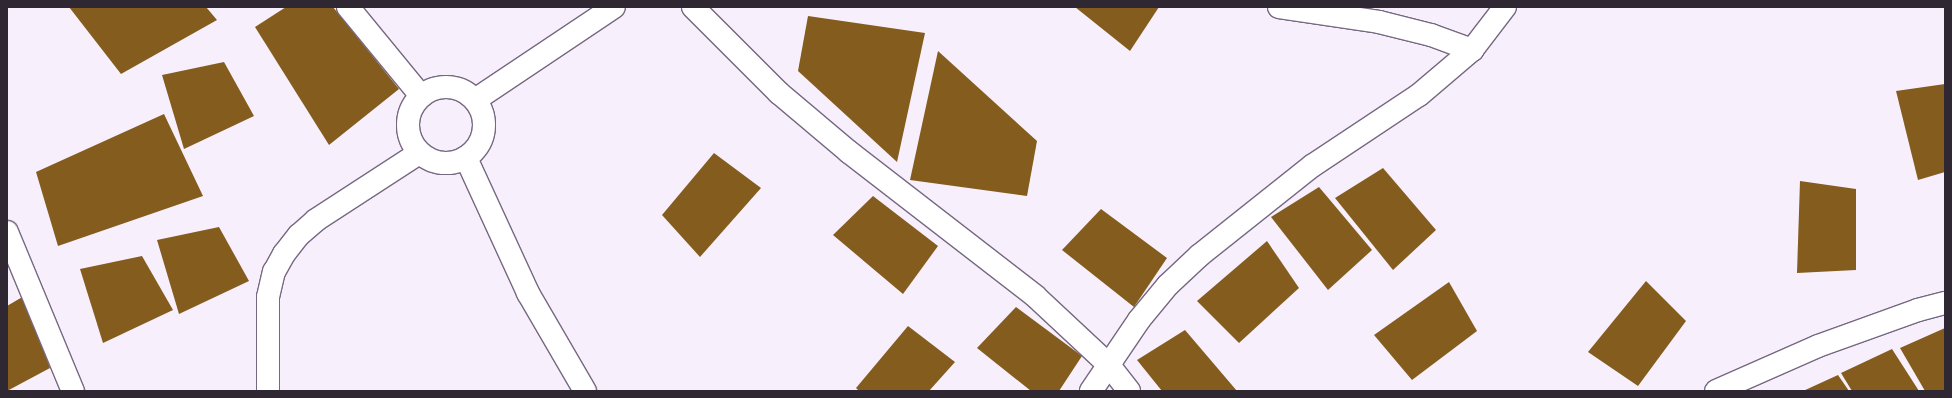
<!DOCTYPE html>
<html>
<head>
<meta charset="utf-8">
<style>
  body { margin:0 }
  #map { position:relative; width:1952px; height:398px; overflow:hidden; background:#f7f0fc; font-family:"Fira Sans Condensed",sans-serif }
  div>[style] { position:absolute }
  .building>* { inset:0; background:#845c1e }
  .roads { filter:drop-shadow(1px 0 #776881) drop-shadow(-1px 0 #776881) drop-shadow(0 1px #776881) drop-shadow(0 -1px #776881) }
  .minor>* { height:22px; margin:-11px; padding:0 11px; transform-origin:11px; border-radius:11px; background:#fff }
  .minor>.ring { margin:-11px; padding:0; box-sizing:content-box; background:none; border:22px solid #fff; border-radius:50% }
  span { translate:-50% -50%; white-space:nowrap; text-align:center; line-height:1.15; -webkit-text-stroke:4px #fff; paint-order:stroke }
  .frame { position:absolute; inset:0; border:8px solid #2f2833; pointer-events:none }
</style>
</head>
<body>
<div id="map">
  <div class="building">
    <i style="clip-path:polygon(69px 7px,206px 7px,217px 20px,121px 74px)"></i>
    <i style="clip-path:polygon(286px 7px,333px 7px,399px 89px,329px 145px,255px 27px)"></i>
    <i style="clip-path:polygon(1075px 7px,1159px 7px,1130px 51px)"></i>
    <i style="clip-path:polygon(808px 16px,925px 33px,897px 162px,798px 71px)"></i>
    <i style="clip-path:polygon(938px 51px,1037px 141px,1027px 196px,910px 180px)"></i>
    <i style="clip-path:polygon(224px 62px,254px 116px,184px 149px,162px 75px)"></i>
    <i style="clip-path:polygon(1945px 84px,1945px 172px,1918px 180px,1896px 91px)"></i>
    <i style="clip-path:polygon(164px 114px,203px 196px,58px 246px,36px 172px)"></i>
    <i style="clip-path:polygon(714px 153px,761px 188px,700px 257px,662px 215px)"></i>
    <i style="clip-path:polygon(1383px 168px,1436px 230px,1393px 270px,1335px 198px)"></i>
    <i style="clip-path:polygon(1800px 181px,1856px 189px,1856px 270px,1797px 273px)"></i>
    <i style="clip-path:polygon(1319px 187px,1372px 250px,1328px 290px,1271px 217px)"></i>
    <i style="clip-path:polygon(873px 196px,938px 246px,903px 294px,833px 235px)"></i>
    <i style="clip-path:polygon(1101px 209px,1167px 258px,1134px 307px,1062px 250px)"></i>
    <i style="clip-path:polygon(219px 227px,249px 281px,179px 314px,157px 240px)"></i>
    <i style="clip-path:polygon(1267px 241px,1299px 288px,1239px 343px,1197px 301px)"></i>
    <i style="clip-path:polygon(142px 256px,173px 310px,103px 343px,80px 269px)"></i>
    <i style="clip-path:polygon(1646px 281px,1686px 321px,1638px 386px,1588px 352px)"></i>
    <i style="clip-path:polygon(1449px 282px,1477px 331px,1412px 380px,1374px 335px)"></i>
    <i style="clip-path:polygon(24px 296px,50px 368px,7px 391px,7px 306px)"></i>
    <i style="clip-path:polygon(1016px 307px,1082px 356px,1059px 391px,1031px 391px,977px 348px)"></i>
    <i style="clip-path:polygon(908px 326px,955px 362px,929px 391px,859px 391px,856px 388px)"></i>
    <i style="clip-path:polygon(1945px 328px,1945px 391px,1925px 391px,1900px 348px)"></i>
    <i style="clip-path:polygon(1185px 330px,1237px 391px,1162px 391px,1137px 360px)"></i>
    <i style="clip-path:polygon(1892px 349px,1919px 391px,1852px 391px,1841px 373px)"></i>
    <i style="clip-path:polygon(1838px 375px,1849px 391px,1803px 391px)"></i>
  </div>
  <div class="roads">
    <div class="minor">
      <i style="left:348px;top:7px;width:115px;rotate:50.6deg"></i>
      <i style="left:693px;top:7px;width:122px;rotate:45deg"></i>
      <i style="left:779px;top:93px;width:92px;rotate:40.1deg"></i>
      <i style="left:849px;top:152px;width:235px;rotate:37.7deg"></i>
      <i style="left:1035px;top:296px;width:100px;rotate:43deg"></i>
      <i style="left:1108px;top:364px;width:34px;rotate:52deg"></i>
      <i style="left:1279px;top:7px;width:101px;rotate:8.5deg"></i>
      <i style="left:1379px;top:22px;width:54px;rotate:14deg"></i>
      <i style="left:1431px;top:35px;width:44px;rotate:20.1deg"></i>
      <i class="ring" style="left:408px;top:87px;width:54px;height:54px"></i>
      <i style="left:475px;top:100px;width:167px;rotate:-33.8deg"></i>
      <i style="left:466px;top:158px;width:149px;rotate:65.3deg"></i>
      <i style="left:528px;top:293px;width:113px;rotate:59.8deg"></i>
      <i style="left:7px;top:232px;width:172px;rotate:67.5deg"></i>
      <i style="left:268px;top:391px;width:94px;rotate:-90deg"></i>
      <i style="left:268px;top:297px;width:26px;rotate:-77deg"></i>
      <i style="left:274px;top:272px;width:21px;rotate:-61deg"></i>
      <i style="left:284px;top:254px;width:24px;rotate:-52deg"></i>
      <i style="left:299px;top:235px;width:23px;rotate:-41deg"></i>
      <i style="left:316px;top:220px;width:123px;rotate:-33deg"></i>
      <i style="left:1091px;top:391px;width:86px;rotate:-55.9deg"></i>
      <i style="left:1139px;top:320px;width:45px;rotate:-50.4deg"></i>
      <i style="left:1168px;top:285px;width:44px;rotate:-43.2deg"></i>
      <i style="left:1200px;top:255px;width:143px;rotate:-38.5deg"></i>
      <i style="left:1312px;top:166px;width:128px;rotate:-33.6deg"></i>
      <i style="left:1419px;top:95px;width:70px;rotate:-40.3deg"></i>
      <i style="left:1472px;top:50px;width:54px;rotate:-52.5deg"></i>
      <i style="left:1716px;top:391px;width:111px;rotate:-23.8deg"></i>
      <i style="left:1818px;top:346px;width:106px;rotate:-19.8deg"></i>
      <i style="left:1918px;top:310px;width:28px;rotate:-15deg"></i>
    </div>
  </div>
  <div class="frame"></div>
</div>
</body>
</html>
